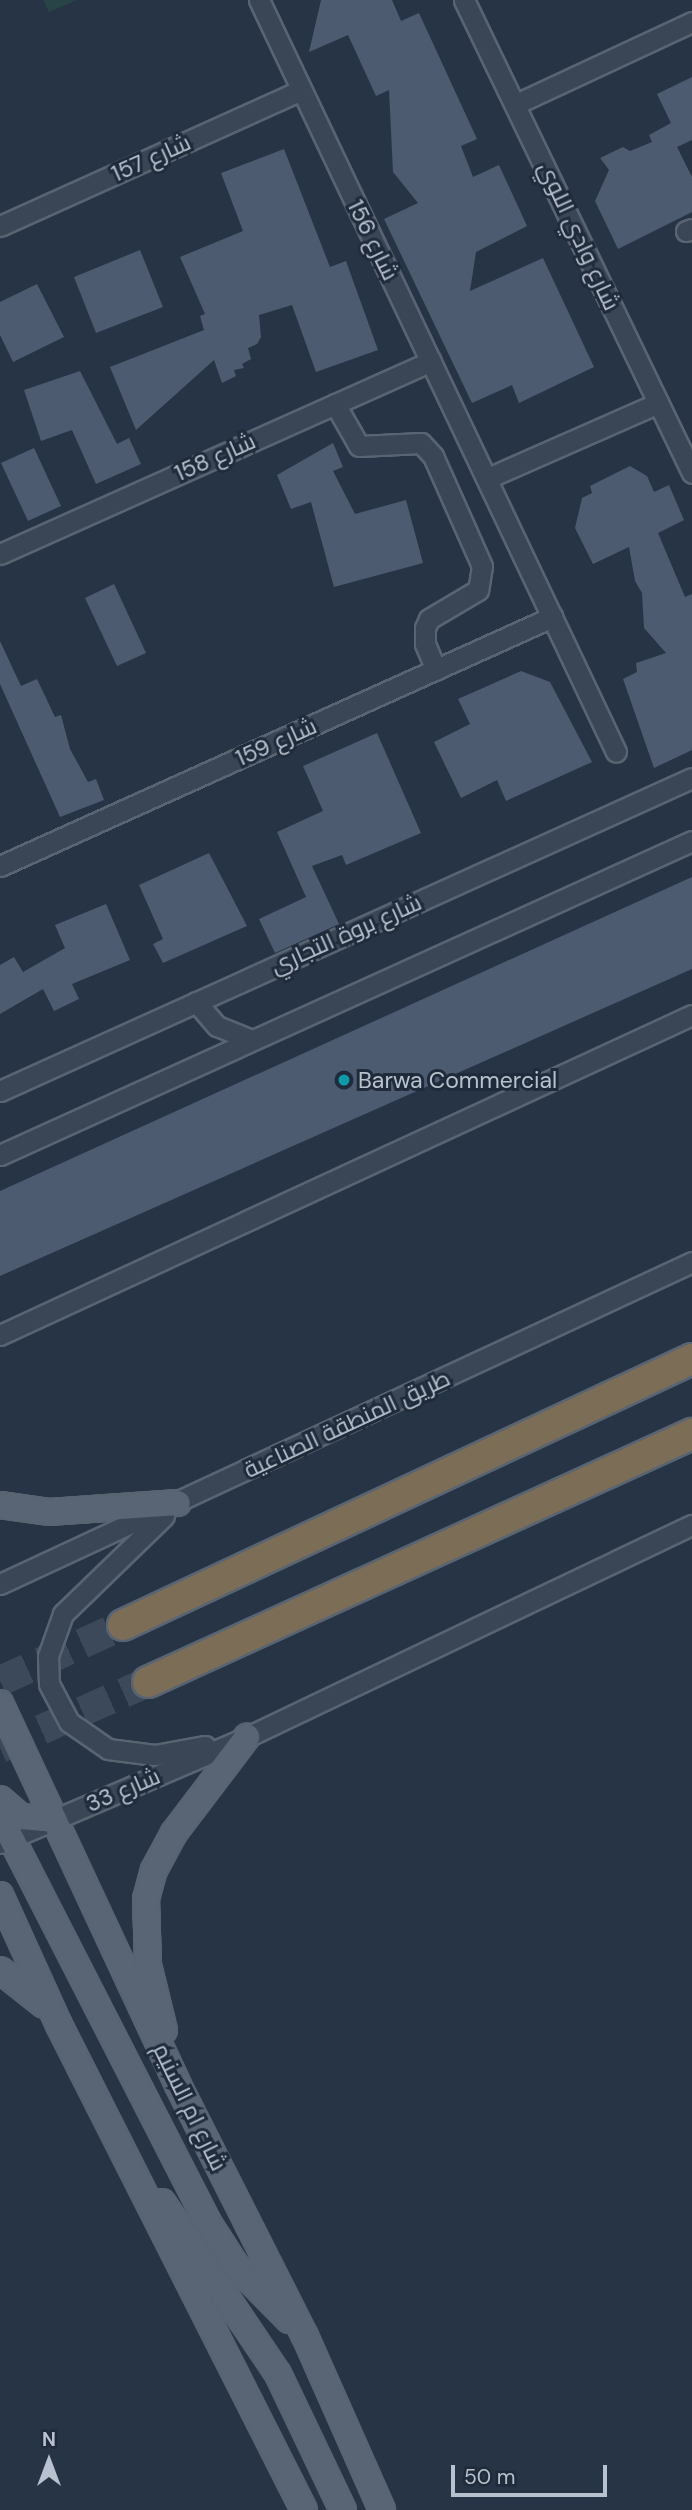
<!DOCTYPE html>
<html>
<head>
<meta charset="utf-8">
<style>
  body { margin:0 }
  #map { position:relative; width:692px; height:2510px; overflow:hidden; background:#263446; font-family:"DM Sans",Cairo,sans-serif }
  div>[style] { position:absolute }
  .green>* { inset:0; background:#284447 }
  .building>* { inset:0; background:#4c5b6f }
  .highway-tunnel>* { height:30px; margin-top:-15px; transform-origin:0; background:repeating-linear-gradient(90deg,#3c495a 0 30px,transparent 0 45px) }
  .roads { filter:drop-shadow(2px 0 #596472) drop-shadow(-2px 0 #596472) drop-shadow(0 2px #596472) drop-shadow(0 -2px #596472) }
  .minor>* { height:19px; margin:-9.5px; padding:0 9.5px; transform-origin:9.5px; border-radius:9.5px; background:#3a4655 }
  .major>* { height:24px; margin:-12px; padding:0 12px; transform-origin:12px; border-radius:12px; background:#596575 }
  .highway>* { height:30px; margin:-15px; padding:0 15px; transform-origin:15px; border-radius:15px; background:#7c6d57 }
  .dots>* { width:19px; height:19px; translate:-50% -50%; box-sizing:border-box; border:4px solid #1f2b3b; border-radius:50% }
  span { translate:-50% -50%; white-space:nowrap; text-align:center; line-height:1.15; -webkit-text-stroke:6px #1f2b3b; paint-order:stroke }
  .street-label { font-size:23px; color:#b8c1ce }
  .poi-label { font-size:23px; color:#b8c1ce }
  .left { translate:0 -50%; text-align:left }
  .north { position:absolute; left:14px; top:2426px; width:70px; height:70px; -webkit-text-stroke:5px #1f2b3b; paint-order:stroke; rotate:0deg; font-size:19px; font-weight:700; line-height:28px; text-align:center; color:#b8c1ce }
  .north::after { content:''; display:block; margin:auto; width:24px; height:32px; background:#b8c1ce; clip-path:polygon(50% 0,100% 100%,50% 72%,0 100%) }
  .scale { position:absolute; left:451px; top:2465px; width:156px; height:32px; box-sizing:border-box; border:4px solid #b8c1ce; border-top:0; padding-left:9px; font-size:21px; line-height:24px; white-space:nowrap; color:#b8c1ce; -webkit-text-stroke:5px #1f2b3b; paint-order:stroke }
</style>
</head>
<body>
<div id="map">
  <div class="green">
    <i style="clip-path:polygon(43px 0,77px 0,49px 12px)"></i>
  </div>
  <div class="building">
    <i style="clip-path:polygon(321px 0,392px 0,401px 21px,419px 13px,477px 139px,461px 146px,473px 177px,499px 165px,527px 226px,476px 252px,470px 291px,543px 258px,594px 367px,519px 403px,512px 385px,472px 403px,384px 219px,418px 203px,393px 172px,389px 90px,376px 96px,348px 35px,309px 52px)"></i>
    <i style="clip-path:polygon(692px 77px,692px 140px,677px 147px,692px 177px,692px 212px,618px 249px,595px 201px,609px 170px,600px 158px,623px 147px,630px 151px,652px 142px,649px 135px,671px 123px,657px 94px)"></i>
    <i style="clip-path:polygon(284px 149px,330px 267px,346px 261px,378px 350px,316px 372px,292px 305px,259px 315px,261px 337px,257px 344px,248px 348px,251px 359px,242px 364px,244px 368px,234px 370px,236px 376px,222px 383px,214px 360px,136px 430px,110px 367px,204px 330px,200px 316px,205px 314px,180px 257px,243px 231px,221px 173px)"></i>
    <i style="clip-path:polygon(140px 250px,163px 307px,96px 333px,74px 277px)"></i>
    <i style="clip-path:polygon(37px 284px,64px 337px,13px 362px,0 335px,0 302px)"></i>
    <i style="clip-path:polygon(80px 371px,117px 444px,129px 438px,141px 464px,96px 484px,72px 430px,41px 441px,24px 390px)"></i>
    <i style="clip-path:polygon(333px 443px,343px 467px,333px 471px,355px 514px,406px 500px,423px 563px,334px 587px,311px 502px,291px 509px,277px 475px)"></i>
    <i style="clip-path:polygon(34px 448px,61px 506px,28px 521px,1px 463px)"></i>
    <i style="clip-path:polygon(630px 466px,647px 476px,654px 492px,669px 485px,684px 520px,658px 533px,685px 597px,692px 594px,692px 750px,654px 768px,623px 679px,637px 672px,636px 663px,666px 653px,644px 628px,642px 593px,635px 581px,629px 547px,593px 564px,575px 528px,582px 498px,592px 493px,590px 486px)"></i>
    <i style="clip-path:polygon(114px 584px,146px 653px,117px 666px,85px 598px)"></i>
    <i style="clip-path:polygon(0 641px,21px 686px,37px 679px,55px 717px,61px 715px,70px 749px,88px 782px,96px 779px,104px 800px,60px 817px,0 684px)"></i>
    <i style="clip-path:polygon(521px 671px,550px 682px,592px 762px,506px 801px,497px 780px,461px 798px,434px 742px,470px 724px,458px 699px)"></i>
    <i style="clip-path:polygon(377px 733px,421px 833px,346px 865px,342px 855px,312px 866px,339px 924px,275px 953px,259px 919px,306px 897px,277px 832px,323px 811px,303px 766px)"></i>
    <i style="clip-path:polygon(209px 853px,247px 926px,163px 963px,153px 944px,163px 939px,139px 885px)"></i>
    <i style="clip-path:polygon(692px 877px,692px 969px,0 1276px,0 1191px)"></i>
    <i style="clip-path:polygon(106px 904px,130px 960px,72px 984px,79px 999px,54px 1011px,43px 989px,0 1014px,0 965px,14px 957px,23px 972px,65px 948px,55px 925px)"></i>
  </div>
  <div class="highway-tunnel">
    <i style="left:0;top:1681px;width:135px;rotate:-24.5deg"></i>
    <i style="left:0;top:1748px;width:162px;rotate:-24deg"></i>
  </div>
  <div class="roads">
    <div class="minor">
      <i style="left:259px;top:0;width:832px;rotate:64.6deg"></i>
      <i style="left:464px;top:0;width:525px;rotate:64.26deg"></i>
      <i style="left:516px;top:104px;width:194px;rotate:-25deg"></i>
      <i style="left:0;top:226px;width:330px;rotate:-24.3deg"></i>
      <i style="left:686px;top:231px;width:6px;rotate:-18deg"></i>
      <i style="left:335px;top:404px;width:48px;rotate:60.3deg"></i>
      <i style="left:359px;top:446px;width:62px;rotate:-2.8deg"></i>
      <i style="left:421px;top:443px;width:18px;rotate:47deg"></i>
      <i style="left:433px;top:456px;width:120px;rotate:66deg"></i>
      <i style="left:482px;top:566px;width:24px;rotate:99deg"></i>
      <i style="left:478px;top:590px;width:57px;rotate:149.4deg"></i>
      <i style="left:429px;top:619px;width:10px;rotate:114deg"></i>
      <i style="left:425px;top:628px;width:16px;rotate:90deg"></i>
      <i style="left:425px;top:644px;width:28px;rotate:67deg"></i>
      <i style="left:488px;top:478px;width:186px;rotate:-23.8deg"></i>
      <i style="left:0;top:554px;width:472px;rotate:-24.1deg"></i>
      <i style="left:0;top:866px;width:606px;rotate:-24.28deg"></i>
      <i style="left:196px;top:1002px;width:32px;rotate:49deg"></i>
      <i style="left:217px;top:1026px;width:35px;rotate:22deg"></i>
      <i style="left:0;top:1091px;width:759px;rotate:-24.34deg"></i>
      <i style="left:0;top:1155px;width:760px;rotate:-24.41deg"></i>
      <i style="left:0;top:1335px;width:762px;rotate:-24.82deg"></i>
      <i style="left:164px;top:1516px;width:141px;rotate:135.9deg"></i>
      <i style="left:63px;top:1614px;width:45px;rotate:109.7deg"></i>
      <i style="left:48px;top:1656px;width:28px;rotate:88deg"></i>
      <i style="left:49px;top:1684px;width:43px;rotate:62.2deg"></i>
      <i style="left:69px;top:1722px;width:47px;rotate:34.7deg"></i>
      <i style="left:108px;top:1749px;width:47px;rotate:7.3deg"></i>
      <i style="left:155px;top:1755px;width:51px;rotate:-10.2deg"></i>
      <i style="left:0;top:1584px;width:763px;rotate:-24.95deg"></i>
      <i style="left:0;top:1843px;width:269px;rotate:-23.2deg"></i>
      <i style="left:247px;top:1737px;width:493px;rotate:-25.5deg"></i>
    </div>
    <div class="major">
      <i style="left:0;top:1505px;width:49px;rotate:8.1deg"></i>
      <i style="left:49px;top:1512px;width:129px;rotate:-4deg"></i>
      <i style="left:0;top:1703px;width:421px;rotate:65deg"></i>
      <i style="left:178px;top:2085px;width:281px;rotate:63.2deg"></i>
      <i style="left:305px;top:2336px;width:190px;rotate:66.1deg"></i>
      <i style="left:0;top:1799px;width:28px;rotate:41deg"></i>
      <i style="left:21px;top:1817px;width:32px;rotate:5deg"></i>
      <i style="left:0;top:1816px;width:455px;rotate:62.9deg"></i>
      <i style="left:207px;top:2221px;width:54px;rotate:57.2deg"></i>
      <i style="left:236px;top:2266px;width:76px;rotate:45.5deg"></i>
      <i style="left:0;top:1895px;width:143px;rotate:65.6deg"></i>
      <i style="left:59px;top:2025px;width:543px;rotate:63.2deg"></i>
      <i style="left:0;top:1970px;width:56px;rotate:38.5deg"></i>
      <i style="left:164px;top:2030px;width:67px;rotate:-103.8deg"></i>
      <i style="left:148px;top:1965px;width:66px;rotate:-91.7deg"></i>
      <i style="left:146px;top:1899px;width:30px;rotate:-75deg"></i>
      <i style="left:154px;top:1870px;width:42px;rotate:-61.6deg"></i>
      <i style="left:174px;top:1833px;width:121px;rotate:-52.8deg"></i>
      <i style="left:162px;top:2202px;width:207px;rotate:56deg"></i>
      <i style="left:278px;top:2374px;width:151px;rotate:64.5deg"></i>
    </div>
    <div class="highway">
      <i style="left:123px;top:1625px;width:628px;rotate:-25.06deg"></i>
      <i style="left:148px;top:1682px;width:598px;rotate:-24.51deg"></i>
    </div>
  </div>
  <div class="dots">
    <i style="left:344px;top:1080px;background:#0f9aa8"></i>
  </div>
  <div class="street-label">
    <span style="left:151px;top:158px;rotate:-24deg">شارع 157</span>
    <span style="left:579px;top:236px;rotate:65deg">شارع وادي اللوي</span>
    <span style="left:373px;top:240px;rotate:64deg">شارع 156</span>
    <span style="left:215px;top:457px;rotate:-24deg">شارع 158</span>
    <span style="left:276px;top:742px;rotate:-24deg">شارع 159</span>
    <span style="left:346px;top:934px;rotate:-24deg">شارع بروة التجاري</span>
    <span style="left:347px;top:1424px;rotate:-25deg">طريق المنطقة الصناعية</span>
    <span style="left:123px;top:1790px;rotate:-23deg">شارع 33</span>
    <span style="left:190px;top:2107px;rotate:64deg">شارع ام السنيم</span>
  </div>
  <div class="poi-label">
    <span class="left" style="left:358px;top:1080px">Barwa Commercial</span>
  </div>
  <div class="north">N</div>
  <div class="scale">50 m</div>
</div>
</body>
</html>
